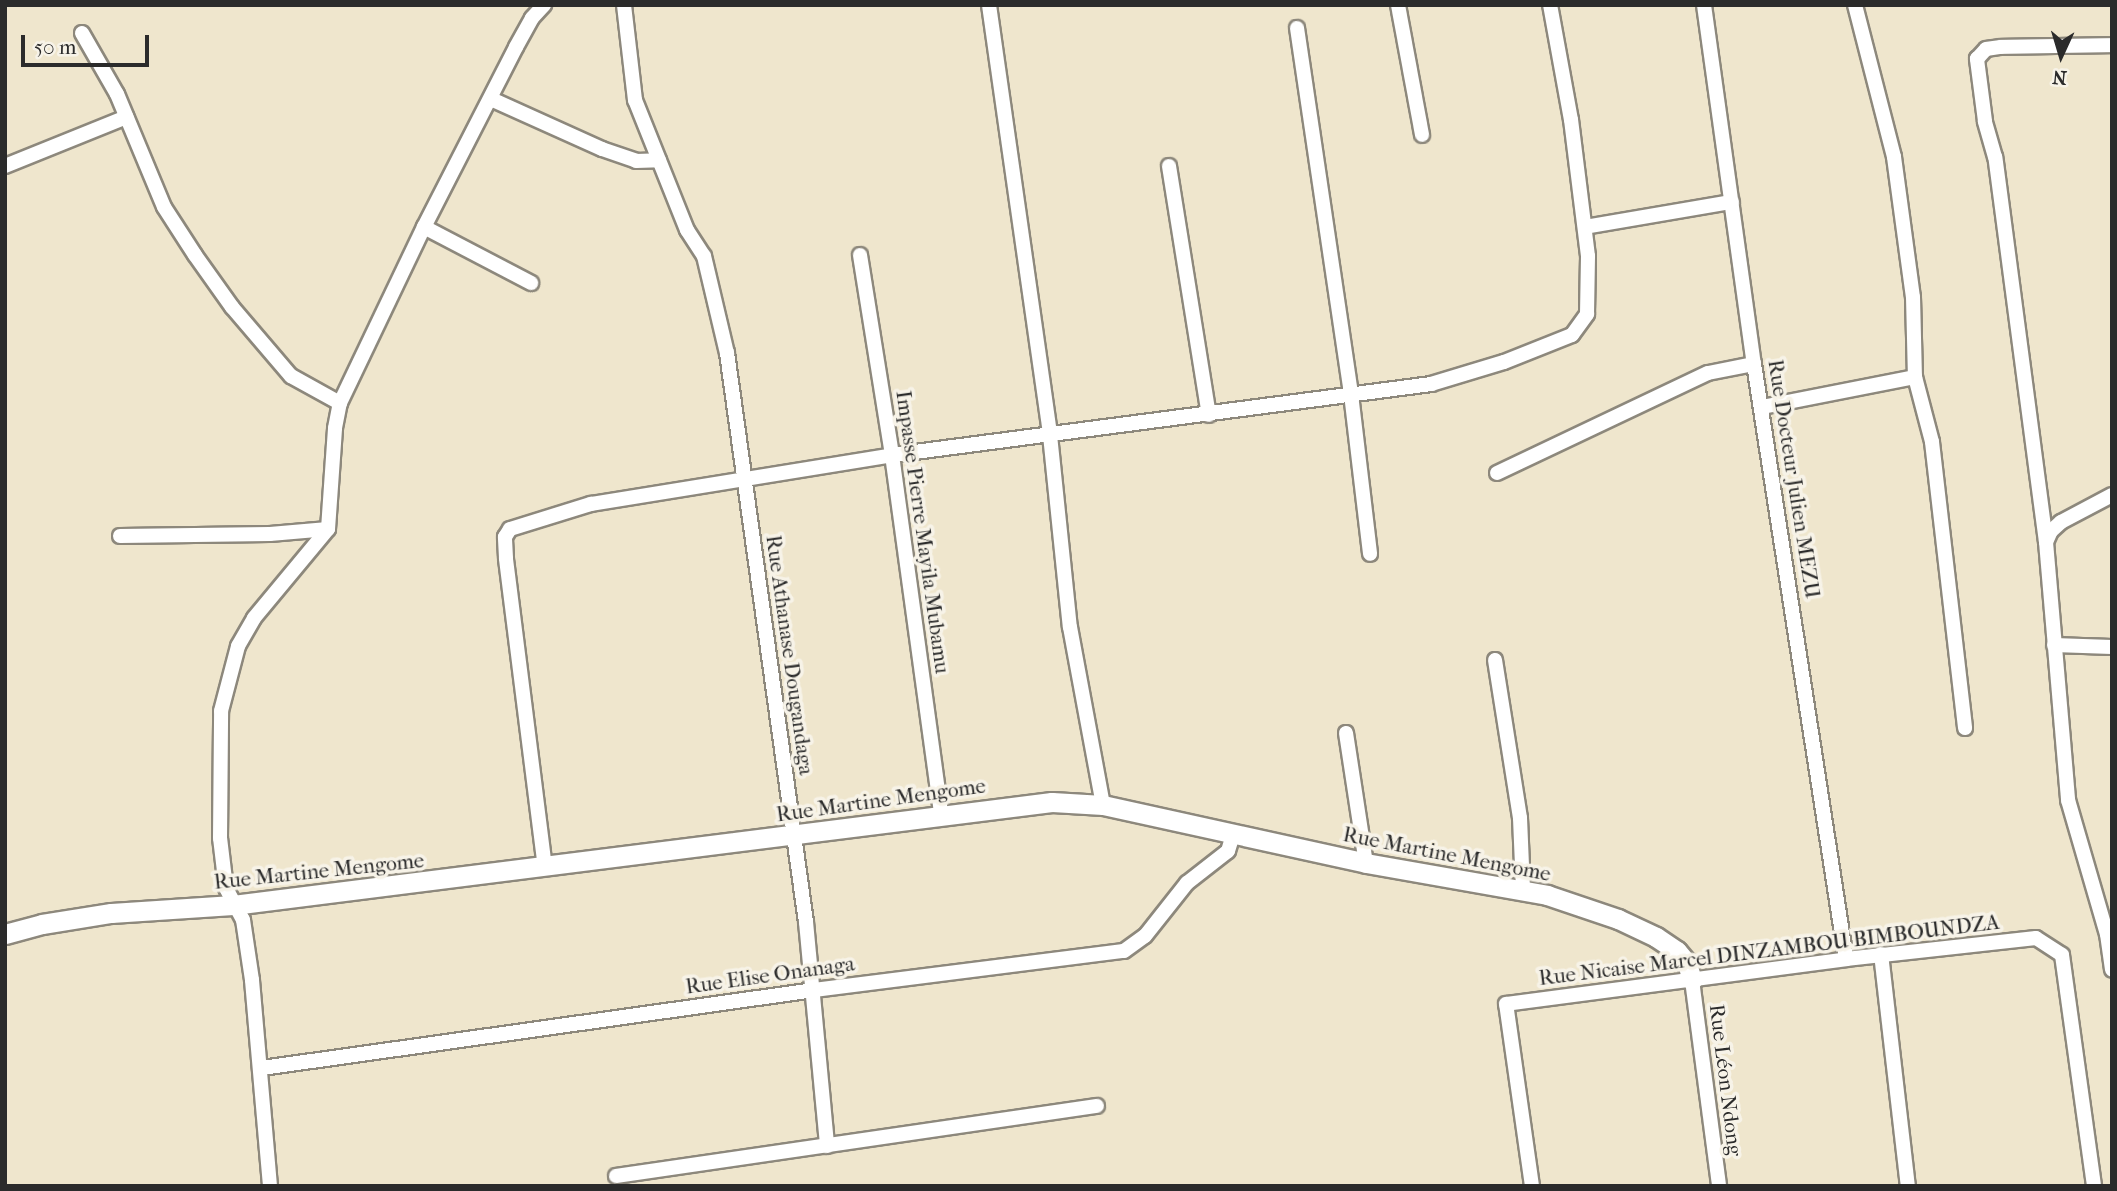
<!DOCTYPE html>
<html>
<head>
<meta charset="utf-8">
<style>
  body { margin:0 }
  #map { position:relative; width:2117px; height:1191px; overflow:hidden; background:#efe6cd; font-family:"IM FELL French Canon",serif }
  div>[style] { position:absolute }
  .roads { filter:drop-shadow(2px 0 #8d887c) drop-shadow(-2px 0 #8d887c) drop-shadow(0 2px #8d887c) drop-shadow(0 -2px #8d887c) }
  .street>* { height:14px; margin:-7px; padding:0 7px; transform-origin:7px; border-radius:7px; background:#fff }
  .secondary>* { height:19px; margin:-9.5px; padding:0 9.5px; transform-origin:9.5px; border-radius:9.5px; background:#fff }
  span { translate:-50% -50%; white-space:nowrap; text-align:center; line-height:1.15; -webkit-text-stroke:7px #f7f3e8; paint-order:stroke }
  .street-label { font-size:21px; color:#2b2b2b }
  .frame { position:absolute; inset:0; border:7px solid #2b2b2b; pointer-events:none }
  .north { position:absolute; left:2026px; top:21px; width:70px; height:70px; -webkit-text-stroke:5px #f7f3e8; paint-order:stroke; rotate:184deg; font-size:19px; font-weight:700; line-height:28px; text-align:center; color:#2b2b2b }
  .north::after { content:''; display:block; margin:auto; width:24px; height:32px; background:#2b2b2b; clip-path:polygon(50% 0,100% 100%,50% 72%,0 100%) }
  .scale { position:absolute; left:21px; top:35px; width:128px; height:32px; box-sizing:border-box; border:4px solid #2b2b2b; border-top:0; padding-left:9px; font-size:21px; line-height:24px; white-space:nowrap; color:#2b2b2b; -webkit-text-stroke:5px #f7f3e8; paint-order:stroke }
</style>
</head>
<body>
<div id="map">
  <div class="roads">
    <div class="street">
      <i style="left:624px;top:5px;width:96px;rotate:83.4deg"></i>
      <i style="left:635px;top:100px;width:140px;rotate:68.2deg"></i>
      <i style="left:687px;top:230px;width:31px;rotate:57deg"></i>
      <i style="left:704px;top:256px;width:100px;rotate:76.7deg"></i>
      <i style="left:727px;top:353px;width:574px;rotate:82.1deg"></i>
      <i style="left:806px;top:922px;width:225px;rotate:84.6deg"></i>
      <i style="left:989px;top:5px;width:434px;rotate:81.9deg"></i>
      <i style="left:1050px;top:435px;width:193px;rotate:84.1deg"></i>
      <i style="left:1070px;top:627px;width:181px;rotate:79.5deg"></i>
      <i style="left:1398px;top:5px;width:132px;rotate:79.5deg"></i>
      <i style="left:1704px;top:5px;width:362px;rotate:82.1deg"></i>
      <i style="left:1754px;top:364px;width:602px;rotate:81.21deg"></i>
      <i style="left:1855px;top:5px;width:157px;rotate:75.6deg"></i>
      <i style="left:1894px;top:157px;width:141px;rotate:82.3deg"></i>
      <i style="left:1913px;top:297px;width:80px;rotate:88.6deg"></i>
      <i style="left:1915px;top:377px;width:67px;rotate:75.3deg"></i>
      <i style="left:1932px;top:442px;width:288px;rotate:83.4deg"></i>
      <i style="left:1297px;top:28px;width:370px;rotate:81.6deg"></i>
      <i style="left:1351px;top:394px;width:161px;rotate:83.2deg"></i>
      <i style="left:82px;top:33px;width:70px;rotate:60.2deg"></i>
      <i style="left:117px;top:94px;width:122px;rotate:67.4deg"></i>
      <i style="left:164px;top:207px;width:57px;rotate:57.1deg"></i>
      <i style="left:195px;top:255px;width:64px;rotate:54.6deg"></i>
      <i style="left:232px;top:307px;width:91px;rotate:49.5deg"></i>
      <i style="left:291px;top:376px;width:56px;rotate:28.9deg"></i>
      <i style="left:491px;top:99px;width:122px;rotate:24.2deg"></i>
      <i style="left:602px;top:149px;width:36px;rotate:19deg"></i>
      <i style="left:636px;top:161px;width:23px;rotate:-2deg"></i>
      <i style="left:5px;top:166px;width:131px;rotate:-22deg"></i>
      <i style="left:1169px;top:166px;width:252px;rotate:80.9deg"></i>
      <i style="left:424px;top:227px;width:121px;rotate:27.6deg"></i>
      <i style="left:1585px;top:227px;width:149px;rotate:-9.7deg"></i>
      <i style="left:860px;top:255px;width:203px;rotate:80.9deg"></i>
      <i style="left:892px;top:455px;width:363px;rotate:82.2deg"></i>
      <i style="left:1762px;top:407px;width:156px;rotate:-11.1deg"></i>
      <i style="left:1497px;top:473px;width:233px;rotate:-25.4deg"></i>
      <i style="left:1708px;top:373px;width:47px;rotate:-11.1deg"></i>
      <i style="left:2112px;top:495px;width:58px;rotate:152.1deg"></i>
      <i style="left:2061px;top:522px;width:13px;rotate:138deg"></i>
      <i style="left:2051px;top:531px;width:12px;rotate:114deg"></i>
      <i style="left:2046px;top:542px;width:259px;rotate:85.1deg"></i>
      <i style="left:2068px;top:800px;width:140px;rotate:73.8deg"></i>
      <i style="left:2107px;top:934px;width:36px;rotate:82deg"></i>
      <i style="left:120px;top:536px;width:150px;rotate:-0.8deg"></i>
      <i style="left:270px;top:534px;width:58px;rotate:-4.9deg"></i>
      <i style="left:2046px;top:542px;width:388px;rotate:-97.5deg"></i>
      <i style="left:1995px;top:157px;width:37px;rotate:-106deg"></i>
      <i style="left:1985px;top:121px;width:63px;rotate:-97.4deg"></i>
      <i style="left:1977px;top:59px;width:13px;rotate:-48deg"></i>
      <i style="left:1986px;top:49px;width:15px;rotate:-8deg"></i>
      <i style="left:2001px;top:47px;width:111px;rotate:-1deg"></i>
      <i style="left:2054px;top:645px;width:58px;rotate:2deg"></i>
      <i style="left:1495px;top:660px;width:160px;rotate:81deg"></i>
      <i style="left:1520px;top:818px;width:71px;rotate:87.6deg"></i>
      <i style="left:1346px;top:733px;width:132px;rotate:81.3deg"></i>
      <i style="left:545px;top:868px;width:312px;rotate:-97.2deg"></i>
      <i style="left:506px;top:558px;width:21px;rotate:-93deg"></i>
      <i style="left:505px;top:537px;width:9px;rotate:-58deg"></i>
      <i style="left:510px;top:529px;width:85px;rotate:-17.2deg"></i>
      <i style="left:591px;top:504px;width:305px;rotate:-9.2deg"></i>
      <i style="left:892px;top:455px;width:544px;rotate:-7.5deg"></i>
      <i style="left:1431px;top:384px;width:76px;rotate:-16.8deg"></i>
      <i style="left:1504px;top:362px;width:73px;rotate:-21.7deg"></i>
      <i style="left:1572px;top:335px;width:26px;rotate:-54deg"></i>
      <i style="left:1587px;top:314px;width:58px;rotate:-89deg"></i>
      <i style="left:1588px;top:256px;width:137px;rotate:-97.1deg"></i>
      <i style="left:1571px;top:120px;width:117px;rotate:-100.3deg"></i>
      <i style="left:1881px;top:954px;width:234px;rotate:83.4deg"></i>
      <i style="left:1692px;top:980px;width:208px;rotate:82.5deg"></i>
      <i style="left:262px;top:1068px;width:557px;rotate:-8.04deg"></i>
      <i style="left:814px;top:990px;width:312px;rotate:-7.2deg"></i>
      <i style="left:1124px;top:951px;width:26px;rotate:-36deg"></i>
      <i style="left:1145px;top:936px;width:68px;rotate:-51.6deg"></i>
      <i style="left:1187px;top:883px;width:52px;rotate:-38deg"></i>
      <i style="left:1228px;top:851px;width:17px;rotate:-73deg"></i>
      <i style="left:616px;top:1176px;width:486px;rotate:-8.3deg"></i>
      <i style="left:270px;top:1186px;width:207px;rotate:-95deg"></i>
      <i style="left:252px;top:980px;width:61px;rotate:-98.5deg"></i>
      <i style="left:243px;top:920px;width:36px;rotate:-118deg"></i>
      <i style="left:226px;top:888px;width:50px;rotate:-96.8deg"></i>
      <i style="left:220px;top:838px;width:127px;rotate:-89.5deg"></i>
      <i style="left:221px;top:711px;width:67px;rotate:-75.3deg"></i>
      <i style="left:238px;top:646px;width:32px;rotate:-60deg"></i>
      <i style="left:254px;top:618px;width:116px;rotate:-50.3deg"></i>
      <i style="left:328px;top:529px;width:101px;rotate:-86deg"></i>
      <i style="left:335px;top:428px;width:25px;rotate:-79deg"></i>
      <i style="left:340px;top:403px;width:195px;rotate:-64.5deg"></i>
      <i style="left:424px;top:227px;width:202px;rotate:-62.9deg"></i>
      <i style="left:516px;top:47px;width:33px;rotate:-61deg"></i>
      <i style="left:532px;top:18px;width:18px;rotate:-47deg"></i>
      <i style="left:1532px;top:1186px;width:184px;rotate:-98.1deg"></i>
      <i style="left:1506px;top:1004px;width:343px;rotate:-7.5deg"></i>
      <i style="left:1846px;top:959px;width:191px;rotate:-6.3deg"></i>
      <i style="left:2036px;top:938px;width:31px;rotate:33deg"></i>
      <i style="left:2062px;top:955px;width:233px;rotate:82.1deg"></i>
    </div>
    <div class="secondary">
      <i style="left:5px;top:934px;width:38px;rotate:-15deg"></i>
      <i style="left:42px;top:924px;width:70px;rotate:-9.1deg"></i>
      <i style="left:111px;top:913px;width:122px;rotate:-3.8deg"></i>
      <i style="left:233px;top:905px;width:825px;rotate:-7.17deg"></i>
      <i style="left:1052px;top:802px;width:51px;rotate:3.4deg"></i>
      <i style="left:1103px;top:805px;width:269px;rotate:12.4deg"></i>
      <i style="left:1366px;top:863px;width:184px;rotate:10deg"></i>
      <i style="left:1547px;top:895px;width:75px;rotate:18.7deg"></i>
      <i style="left:1618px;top:919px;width:42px;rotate:25.3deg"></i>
      <i style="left:1656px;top:937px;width:25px;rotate:34deg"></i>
      <i style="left:1677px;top:951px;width:16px;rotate:50deg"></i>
      <i style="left:1687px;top:963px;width:18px;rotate:74deg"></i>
    </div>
  </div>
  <div class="street-label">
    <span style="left:1794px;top:479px;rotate:81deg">Rue Docteur Julien MEZU</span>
    <span style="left:923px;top:532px;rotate:82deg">Impasse Pierre Mayila Mubamu</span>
    <span style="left:790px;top:655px;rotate:82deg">Rue Athanase Dougandaga</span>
    <span style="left:881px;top:800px;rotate:-8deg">Rue Martine Mengome</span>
    <span style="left:1447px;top:854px;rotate:11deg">Rue Martine Mengome</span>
    <span style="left:319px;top:871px;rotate:-6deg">Rue Martine Mengome</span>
    <span style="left:1769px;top:950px;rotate:-7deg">Rue Nicaise Marcel DINZAMBOU BIMBOUNDZA</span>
    <span style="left:770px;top:975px;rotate:-8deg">Rue Elise Onanaga</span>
    <span style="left:1726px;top:1080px;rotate:83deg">Rue Léon Ndong</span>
  </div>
  <div class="frame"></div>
  <div class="north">N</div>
  <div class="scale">50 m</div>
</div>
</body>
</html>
